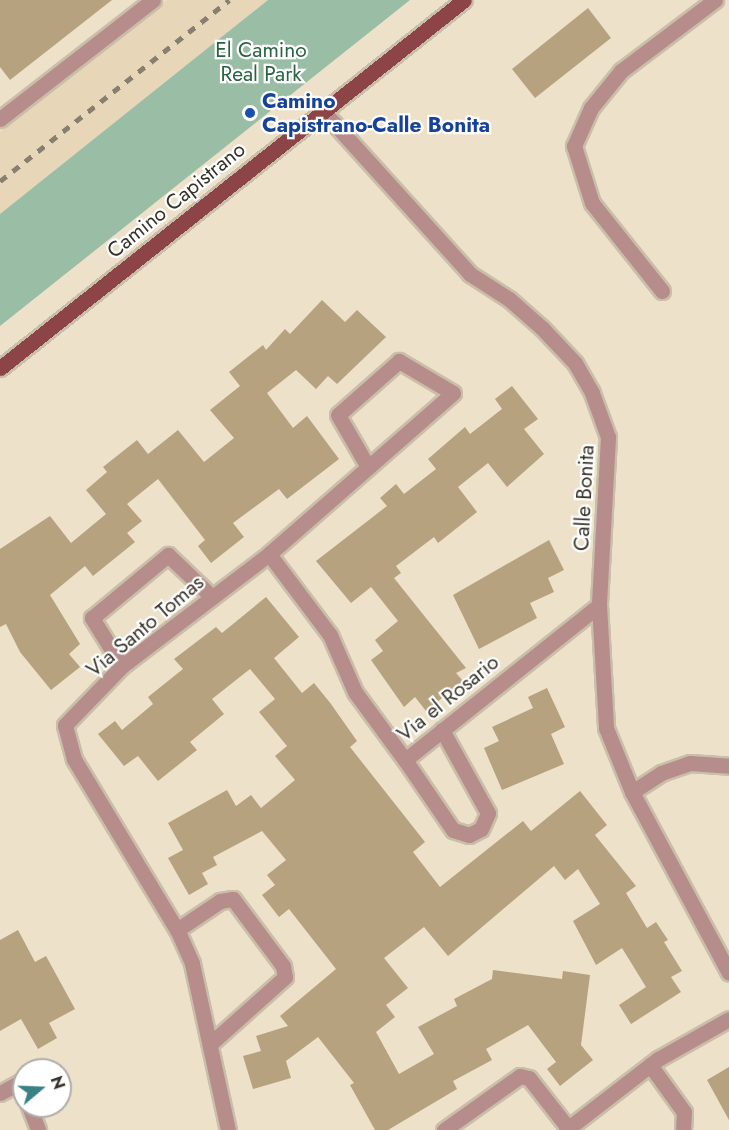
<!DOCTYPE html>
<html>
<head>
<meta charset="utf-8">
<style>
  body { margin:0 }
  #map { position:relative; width:729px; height:1130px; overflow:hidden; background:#ede1c9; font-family:Jost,sans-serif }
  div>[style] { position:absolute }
  .built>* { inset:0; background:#e7d7b8 }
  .green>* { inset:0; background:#9abda6 }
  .building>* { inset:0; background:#b6a27e }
  .roads { filter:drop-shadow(2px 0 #c9bea9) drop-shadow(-2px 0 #c9bea9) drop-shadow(0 2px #c9bea9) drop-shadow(0 -2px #c9bea9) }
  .minor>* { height:15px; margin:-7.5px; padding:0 7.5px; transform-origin:7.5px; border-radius:7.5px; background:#b78d8c }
  .major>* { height:15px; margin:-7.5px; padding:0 7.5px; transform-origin:7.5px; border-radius:7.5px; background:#8c4446 }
  .rail>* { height:4.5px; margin-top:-2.25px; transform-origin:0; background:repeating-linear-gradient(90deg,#877f70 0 8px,transparent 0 16px) }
  .dots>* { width:16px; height:16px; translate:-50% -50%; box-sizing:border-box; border:3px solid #fff; border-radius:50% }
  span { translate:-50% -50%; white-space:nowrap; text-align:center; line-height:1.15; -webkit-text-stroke:4.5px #fff; paint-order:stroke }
  .park-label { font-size:21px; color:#286441 }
  .transit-label { font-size:21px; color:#164399; font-weight:700 }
  .left { translate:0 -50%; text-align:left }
  .street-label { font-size:21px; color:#373229 }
  .north { position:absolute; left:12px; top:1058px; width:60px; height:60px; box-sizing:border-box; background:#fff; border:2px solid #afada9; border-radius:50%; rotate:71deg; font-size:16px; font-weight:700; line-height:24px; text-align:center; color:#373229 }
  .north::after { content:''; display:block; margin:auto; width:21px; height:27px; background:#388184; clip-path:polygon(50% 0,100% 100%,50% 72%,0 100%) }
</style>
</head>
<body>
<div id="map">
  <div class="built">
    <i style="clip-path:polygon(167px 0,268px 0,0 214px,0 132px)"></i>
  </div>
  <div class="green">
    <i style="clip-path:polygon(268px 0,410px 0,0 326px,0 214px)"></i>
  </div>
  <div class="building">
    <i style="clip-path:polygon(0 0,112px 0,10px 80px,0 67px)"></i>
    <i style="clip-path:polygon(588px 8px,611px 38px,535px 98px,512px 69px)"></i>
    <i style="clip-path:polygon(322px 300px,345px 322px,357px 310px,386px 337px,337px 384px,328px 376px,316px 389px,296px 370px,267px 393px,293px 428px,307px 416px,339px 459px,287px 499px,279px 489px,233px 523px,244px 537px,211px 563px,198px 546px,205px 540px,158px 479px,127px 504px,142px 521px,127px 533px,135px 542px,93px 576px,85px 566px,50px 595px,80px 644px,69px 654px,80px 667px,51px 690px,20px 652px,6px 624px,0 627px,0 549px,50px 516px,71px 543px,106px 514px,86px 490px,107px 472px,103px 467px,137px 440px,148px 454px,178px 430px,204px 462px,234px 438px,210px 410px,240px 386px,229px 372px,263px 345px,266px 350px,285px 329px,290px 334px)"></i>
    <i style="clip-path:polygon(512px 386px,538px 419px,524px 429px,544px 454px,507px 487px,488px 463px,458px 487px,477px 512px,438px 543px,434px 537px,396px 566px,401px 573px,394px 578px,466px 668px,456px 673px,463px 681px,426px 711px,415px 697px,404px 707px,371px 660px,383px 651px,375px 640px,398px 621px,371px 587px,351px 603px,316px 561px,387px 506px,380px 498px,396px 484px,404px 494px,436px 469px,428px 459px,465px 427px,470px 434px,502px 409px,495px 399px)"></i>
    <i style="clip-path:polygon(549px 540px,564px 570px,548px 578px,554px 592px,530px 603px,537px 618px,479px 649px,453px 595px)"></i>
    <i style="clip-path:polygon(266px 597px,299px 637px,274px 658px,302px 693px,314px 683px,331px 704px,357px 741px,350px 747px,425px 842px,413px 852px,440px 887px,523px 821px,531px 831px,580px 791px,607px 825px,595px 835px,636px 886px,626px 893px,647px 928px,656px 922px,668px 940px,664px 942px,682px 971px,671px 977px,681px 992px,631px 1024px,619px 1005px,646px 987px,622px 948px,596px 965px,573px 921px,600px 904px,578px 869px,565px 880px,554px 866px,448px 956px,424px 927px,384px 958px,408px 988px,386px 1005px,395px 1017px,376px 1032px,399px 1074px,434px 1054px,418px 1027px,457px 1006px,454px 999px,492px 979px,493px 970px,562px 979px,563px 971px,590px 975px,581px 1045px,593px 1060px,560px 1086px,547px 1069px,556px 1062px,528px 1025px,486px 1049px,492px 1060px,453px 1081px,457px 1089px,388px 1130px,375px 1130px,350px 1085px,354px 1083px,318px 1037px,286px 1061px,291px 1078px,253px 1089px,243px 1056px,261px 1051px,256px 1036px,288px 1026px,280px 1016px,336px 969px,289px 909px,279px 917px,262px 895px,275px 885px,267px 875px,286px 860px,262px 831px,213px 857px,217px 865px,202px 873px,208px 884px,189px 895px,168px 858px,183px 850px,168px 823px,227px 790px,236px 806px,251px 795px,261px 808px,295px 780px,275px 756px,287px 746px,259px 712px,275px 699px,250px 669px,212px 699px,224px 714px,190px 742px,197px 750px,158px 781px,138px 756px,124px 766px,98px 734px,115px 721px,122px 730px,153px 704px,148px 697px,183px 669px,174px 659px,216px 627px,222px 633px)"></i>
    <i style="clip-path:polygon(547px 688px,565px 727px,551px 734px,564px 764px,502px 790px,484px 748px,499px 741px,492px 727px,533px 708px,528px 697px)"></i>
    <i style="clip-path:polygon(18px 930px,35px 962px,46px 956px,75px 1009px,49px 1023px,57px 1038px,38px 1049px,21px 1019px,0 1031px,0 940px)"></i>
    <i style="clip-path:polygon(729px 1067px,729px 1120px,707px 1080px)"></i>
  </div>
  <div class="roads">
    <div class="minor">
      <i style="left:322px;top:110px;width:221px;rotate:47.9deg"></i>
      <i style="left:470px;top:274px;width:46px;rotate:32.7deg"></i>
      <i style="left:509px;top:299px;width:44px;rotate:41.3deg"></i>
      <i style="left:542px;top:328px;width:48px;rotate:46.7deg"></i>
      <i style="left:575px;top:363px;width:34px;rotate:60deg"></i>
      <i style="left:592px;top:393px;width:47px;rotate:70deg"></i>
      <i style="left:608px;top:437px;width:168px;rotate:93.1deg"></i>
      <i style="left:599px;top:605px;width:123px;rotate:86.7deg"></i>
      <i style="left:606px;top:728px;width:69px;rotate:67.9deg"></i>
      <i style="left:632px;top:792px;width:205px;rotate:61.8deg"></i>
      <i style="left:0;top:119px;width:194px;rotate:-37.9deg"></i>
      <i style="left:662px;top:291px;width:112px;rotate:-128.5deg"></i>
      <i style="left:592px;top:203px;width:60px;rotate:-107.5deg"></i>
      <i style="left:574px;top:146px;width:42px;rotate:-65.9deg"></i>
      <i style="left:591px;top:108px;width:48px;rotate:-51deg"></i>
      <i style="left:621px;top:71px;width:118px;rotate:-37.1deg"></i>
      <i style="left:269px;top:554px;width:101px;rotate:53deg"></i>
      <i style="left:330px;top:635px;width:62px;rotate:66.3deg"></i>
      <i style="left:355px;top:692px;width:84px;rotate:53.7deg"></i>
      <i style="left:405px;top:760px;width:248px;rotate:-38.6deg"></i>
      <i style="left:122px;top:666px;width:57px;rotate:-122deg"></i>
      <i style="left:92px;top:618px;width:99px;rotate:-39.7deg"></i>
      <i style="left:168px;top:555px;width:59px;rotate:43.6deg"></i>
      <i style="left:405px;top:760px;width:85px;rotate:55.6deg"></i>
      <i style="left:453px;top:830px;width:17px;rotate:17deg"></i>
      <i style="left:469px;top:835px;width:13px;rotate:-27deg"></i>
      <i style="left:481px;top:829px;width:17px;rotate:-66deg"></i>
      <i style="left:488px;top:813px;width:95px;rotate:-119deg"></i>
      <i style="left:632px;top:792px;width:35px;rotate:-33deg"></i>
      <i style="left:661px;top:773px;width:31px;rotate:-19deg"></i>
      <i style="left:690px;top:763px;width:39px;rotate:4deg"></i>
      <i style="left:177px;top:930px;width:52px;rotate:-34deg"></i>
      <i style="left:220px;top:901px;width:13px;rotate:-9deg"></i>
      <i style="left:233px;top:899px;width:84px;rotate:53.3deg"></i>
      <i style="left:283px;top:966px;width:11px;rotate:80deg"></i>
      <i style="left:285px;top:977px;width:101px;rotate:138.2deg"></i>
      <i style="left:650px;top:1065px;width:58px;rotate:54.1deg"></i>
      <i style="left:684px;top:1112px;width:18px;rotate:93deg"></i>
      <i style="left:0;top:1093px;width:24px;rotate:-28deg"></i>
      <i style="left:21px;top:1082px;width:9px;rotate:72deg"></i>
      <i style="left:29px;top:1106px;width:26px;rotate:69deg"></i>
      <i style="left:228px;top:1130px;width:171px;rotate:-102.2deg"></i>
      <i style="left:192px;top:963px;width:36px;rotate:-114deg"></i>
      <i style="left:177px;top:930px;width:200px;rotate:-121.1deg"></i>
      <i style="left:74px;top:759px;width:35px;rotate:-105deg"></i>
      <i style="left:65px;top:725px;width:82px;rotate:-46deg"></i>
      <i style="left:122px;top:666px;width:185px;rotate:-37.3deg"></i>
      <i style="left:269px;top:554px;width:244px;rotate:-41.2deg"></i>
      <i style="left:453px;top:393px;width:63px;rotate:-149.3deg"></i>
      <i style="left:399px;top:361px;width:81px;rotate:138.5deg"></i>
      <i style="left:338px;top:415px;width:60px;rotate:60deg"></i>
      <i style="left:444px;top:1130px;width:93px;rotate:-35.4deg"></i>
      <i style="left:520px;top:1076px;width:9px;rotate:13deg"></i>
      <i style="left:529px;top:1078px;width:63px;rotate:52deg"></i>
      <i style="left:566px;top:1130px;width:116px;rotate:-37.7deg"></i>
      <i style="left:658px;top:1059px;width:81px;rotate:-29.4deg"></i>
    </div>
    <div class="major">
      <i style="left:0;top:368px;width:592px;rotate:-38.42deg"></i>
    </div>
  </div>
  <div class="rail">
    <i style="left:0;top:181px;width:292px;rotate:-38.3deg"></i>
  </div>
  <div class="dots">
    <i style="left:250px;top:113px;background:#1a4fb4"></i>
  </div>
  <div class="park-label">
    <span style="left:261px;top:62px">El Camino<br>Real Park</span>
  </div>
  <div class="transit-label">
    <span class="left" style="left:262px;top:113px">Camino<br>Capistrano-Calle Bonita</span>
  </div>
  <div class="street-label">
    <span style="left:176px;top:200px;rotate:-39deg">Camino Capistrano</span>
    <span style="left:584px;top:498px;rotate:-87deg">Calle Bonita</span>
    <span style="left:145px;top:626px;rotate:-40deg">Via Santo Tomas</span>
    <span style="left:448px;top:698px;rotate:-39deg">Via el Rosario</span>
  </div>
  <div class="north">N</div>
</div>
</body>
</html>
